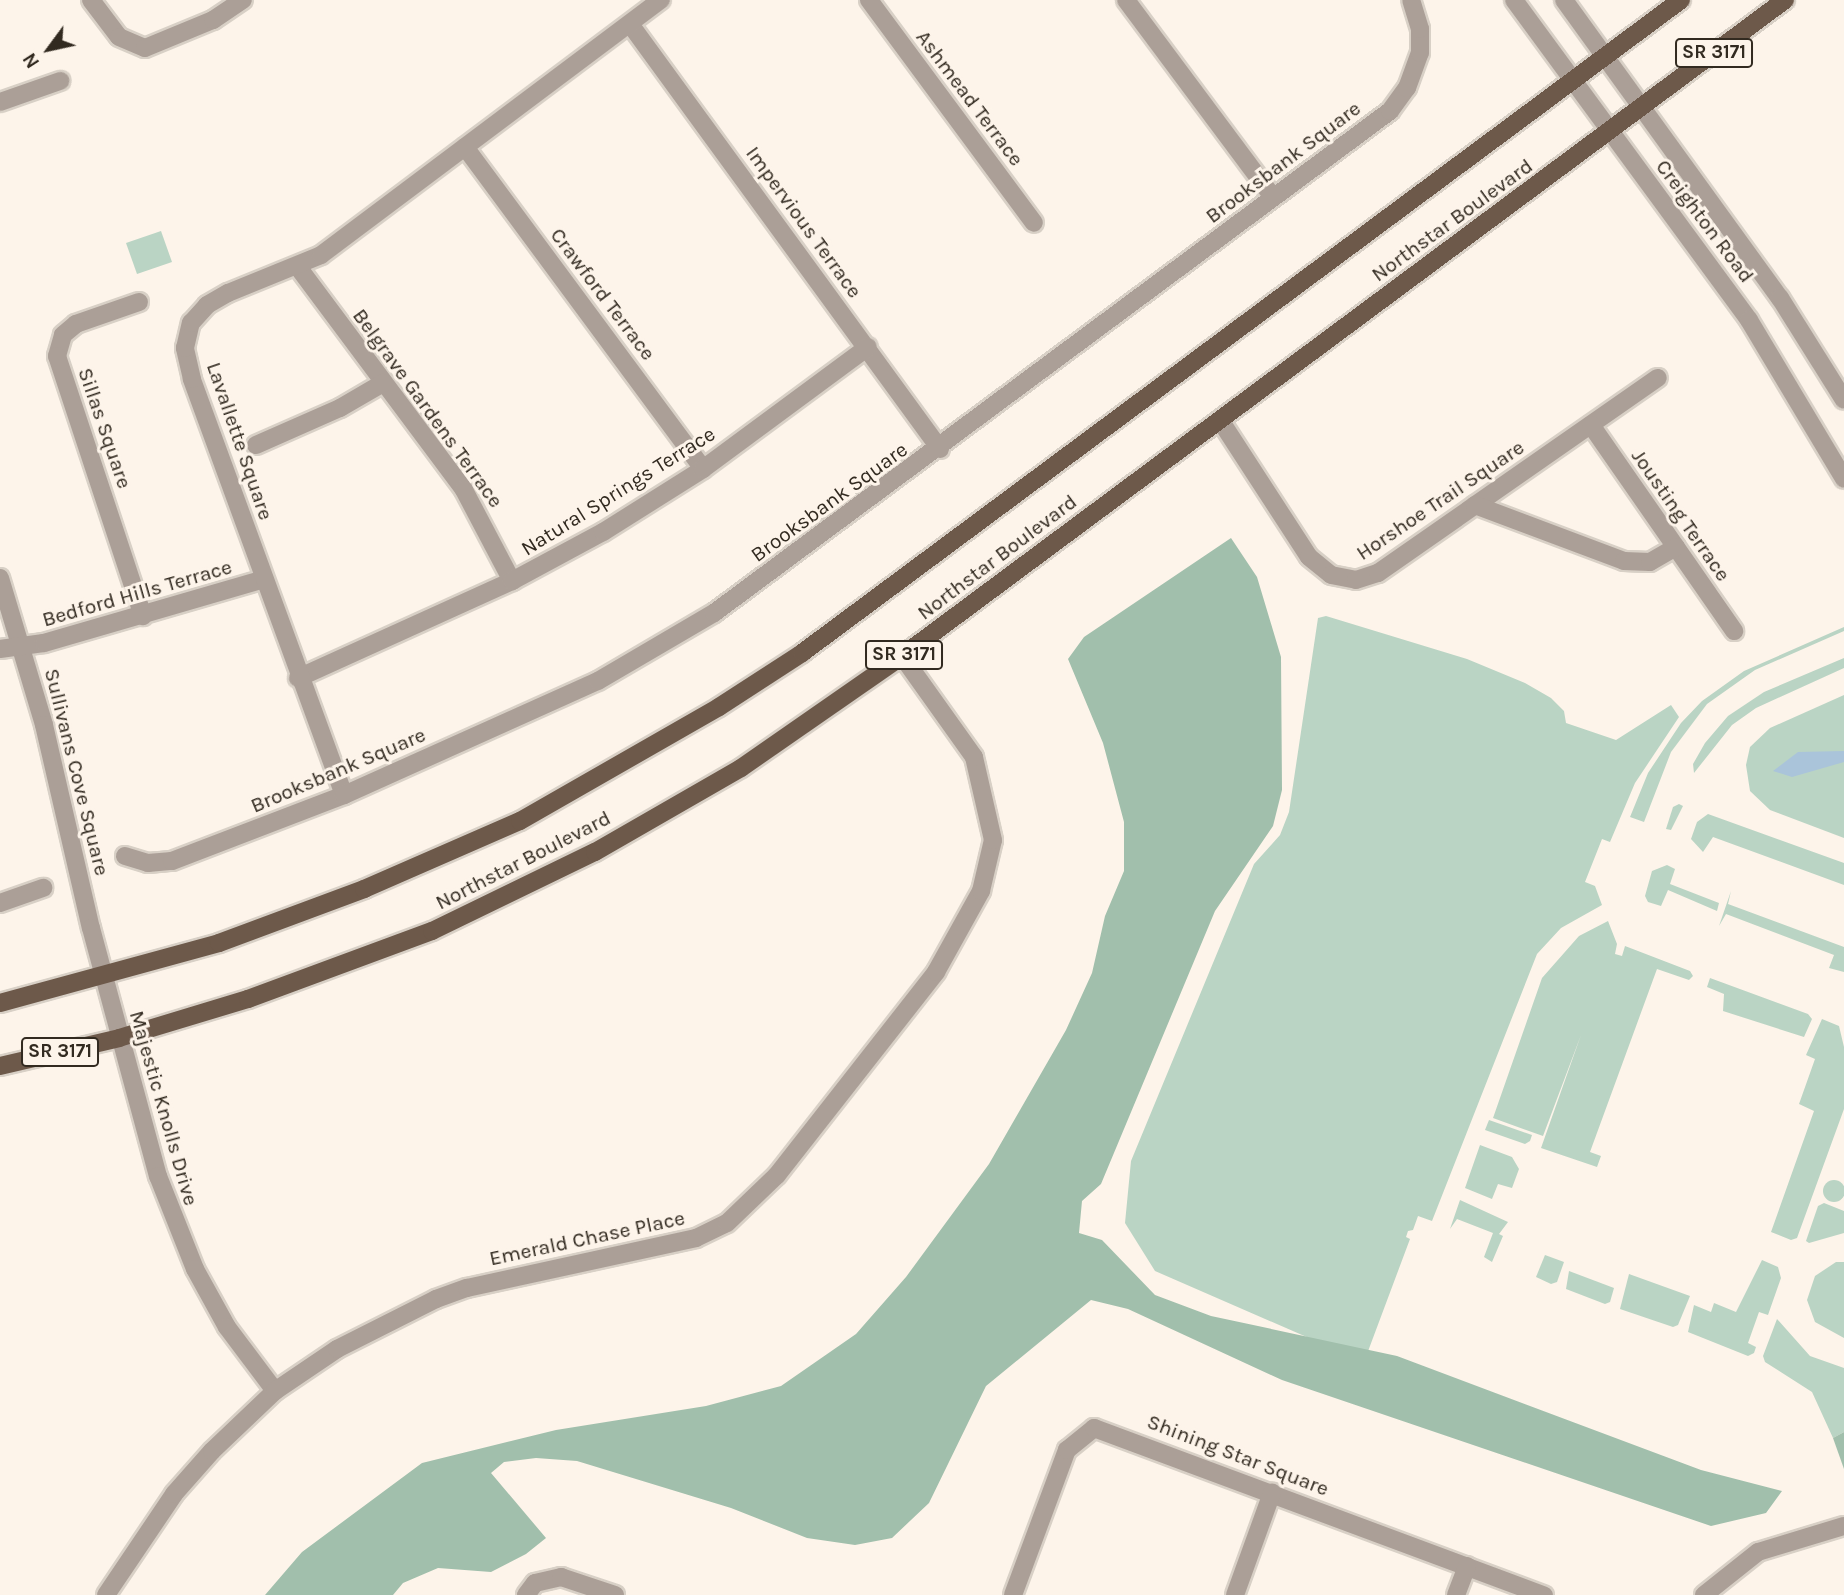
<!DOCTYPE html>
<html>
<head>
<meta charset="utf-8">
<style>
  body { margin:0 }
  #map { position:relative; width:1844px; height:1595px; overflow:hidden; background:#fdf4ea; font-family:Karla,sans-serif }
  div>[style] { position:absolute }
  .green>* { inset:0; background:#bad4c4 }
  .round { border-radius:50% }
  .forest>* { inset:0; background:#a1bfac }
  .water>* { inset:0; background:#aac4da }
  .roads { filter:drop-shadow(2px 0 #d8d0c6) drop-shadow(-2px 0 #d8d0c6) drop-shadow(0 2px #d8d0c6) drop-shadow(0 -2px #d8d0c6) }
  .minor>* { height:18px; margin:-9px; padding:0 9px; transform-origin:9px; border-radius:9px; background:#ab9f97 }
  .tertiary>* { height:18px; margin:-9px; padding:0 9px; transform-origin:9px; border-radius:9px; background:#ab9f97 }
  .primary>* { height:18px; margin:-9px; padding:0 9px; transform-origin:9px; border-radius:9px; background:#6d594a }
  span { translate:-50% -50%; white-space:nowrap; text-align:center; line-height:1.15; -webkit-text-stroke:6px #fdf4ea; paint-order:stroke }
  .shield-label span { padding:2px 5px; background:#fdf4ea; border:2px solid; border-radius:5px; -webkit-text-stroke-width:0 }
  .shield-label { font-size:19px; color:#322a20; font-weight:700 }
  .street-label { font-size:21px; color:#322a20 }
  .north { position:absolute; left:14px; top:14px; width:70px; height:70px; -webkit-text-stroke:5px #fdf4ea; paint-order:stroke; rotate:237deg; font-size:19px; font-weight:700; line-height:28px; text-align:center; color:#322a20 }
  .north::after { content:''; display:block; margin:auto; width:24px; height:32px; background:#322a20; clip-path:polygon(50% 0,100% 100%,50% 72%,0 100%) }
</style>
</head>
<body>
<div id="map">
  <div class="green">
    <i style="clip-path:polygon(161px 231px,172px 262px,137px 274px,126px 243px)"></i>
    <i style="clip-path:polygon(1326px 616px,1467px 659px,1525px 683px,1551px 698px,1564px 711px,1566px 723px,1616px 740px,1671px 705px,1679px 717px,1635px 783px,1610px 842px,1602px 839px,1585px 882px,1595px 886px,1602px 905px,1561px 928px,1537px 954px,1432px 1221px,1418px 1216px,1413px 1230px,1408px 1231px,1406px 1237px,1410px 1239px,1364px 1362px,1155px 1271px,1125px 1223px,1131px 1161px,1254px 864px,1280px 835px,1289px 812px,1318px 618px)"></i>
    <i style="clip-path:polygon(1844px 627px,1844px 631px,1755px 670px,1707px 704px,1671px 752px,1644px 822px,1630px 817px,1648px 773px,1681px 723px,1702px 701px,1744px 671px)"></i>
    <i style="clip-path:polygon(1844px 658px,1844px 668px,1756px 708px,1732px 725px,1694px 773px,1693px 764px,1705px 743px,1728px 716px,1764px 692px)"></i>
    <i style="clip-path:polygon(1844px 695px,1844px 838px,1770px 810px,1750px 791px,1746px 765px,1750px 747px,1770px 728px)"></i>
    <i style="clip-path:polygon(1679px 804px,1683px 806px,1671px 830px,1666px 829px,1673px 807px)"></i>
    <i style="clip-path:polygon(1708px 814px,1844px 863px,1844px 885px,1713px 837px,1703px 852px,1691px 839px,1697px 822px)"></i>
    <i style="clip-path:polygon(1667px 865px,1675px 869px,1670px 884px,1719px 903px,1717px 911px,1668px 890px,1661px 906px,1648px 902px,1645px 896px,1652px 871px)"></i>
    <i style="clip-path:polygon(1731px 891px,1728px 904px,1844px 947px,1844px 972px,1829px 968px,1834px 955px,1726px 914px,1719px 926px)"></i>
    <i style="clip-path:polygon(1608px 921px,1617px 944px,1615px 954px,1622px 956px,1625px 946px,1690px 971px,1693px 976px,1689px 980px,1657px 969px,1590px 1152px,1601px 1156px,1597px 1167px,1541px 1148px,1581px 1035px,1543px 1136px,1493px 1118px,1542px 978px,1579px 936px)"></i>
    <i style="clip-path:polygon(1710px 978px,1808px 1014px,1812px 1019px,1804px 1037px,1723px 1011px,1724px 994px,1707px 987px)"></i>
    <i style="clip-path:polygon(1822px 1019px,1839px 1026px,1844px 1047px,1844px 1109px,1797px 1238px,1791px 1240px,1771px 1232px,1814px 1111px,1799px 1104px,1815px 1059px,1806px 1055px)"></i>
    <i style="clip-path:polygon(1489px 1120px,1532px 1135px,1530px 1141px,1525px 1144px,1485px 1130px)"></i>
    <i style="clip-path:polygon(1480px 1145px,1512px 1157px,1519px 1169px,1512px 1188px,1498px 1184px,1492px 1199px,1465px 1188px)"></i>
    <i class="round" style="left:1823px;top:1180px;width:22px;height:22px"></i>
    <i style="clip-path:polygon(1460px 1200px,1508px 1222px,1499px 1234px,1503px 1236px,1492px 1262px,1484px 1257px,1493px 1233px,1457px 1219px,1450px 1229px)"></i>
    <i style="clip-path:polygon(1824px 1203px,1844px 1211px,1844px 1233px,1809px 1243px,1806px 1241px,1818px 1206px)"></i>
    <i style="clip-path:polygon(1545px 1255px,1564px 1262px,1557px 1282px,1551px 1284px,1536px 1277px)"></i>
    <i style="clip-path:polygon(1762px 1260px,1778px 1267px,1781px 1278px,1768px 1315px,1759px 1312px,1748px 1343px,1756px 1347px,1754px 1353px,1748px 1356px,1688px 1332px,1694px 1305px,1711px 1312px,1714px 1303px,1736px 1312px)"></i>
    <i style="clip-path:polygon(1836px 1262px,1844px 1262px,1844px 1338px,1815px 1322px,1807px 1300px,1815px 1276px)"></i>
    <i style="clip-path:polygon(1569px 1271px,1614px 1288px,1610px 1302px,1605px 1304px,1566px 1289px)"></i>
    <i style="clip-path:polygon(1629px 1274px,1690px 1296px,1678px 1325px,1673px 1327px,1620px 1309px)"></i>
    <i style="clip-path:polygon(1777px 1319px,1810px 1356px,1844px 1368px,1844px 1432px,1833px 1438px,1812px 1392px,1765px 1362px,1763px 1356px)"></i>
  </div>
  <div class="forest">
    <i style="clip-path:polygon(1231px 538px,1257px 577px,1281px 657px,1282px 790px,1273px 826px,1215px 911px,1101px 1184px,1082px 1201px,1079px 1233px,1102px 1240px,1155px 1295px,1211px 1316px,1397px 1356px,1701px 1470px,1782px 1491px,1766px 1513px,1711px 1526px,1282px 1380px,1128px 1309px,1091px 1300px,986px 1386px,929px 1503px,892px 1538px,855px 1545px,807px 1538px,731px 1508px,577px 1461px,536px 1458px,504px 1462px,491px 1473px,546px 1538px,526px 1554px,491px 1572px,438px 1568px,403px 1583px,393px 1595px,265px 1595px,302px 1552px,422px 1463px,556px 1430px,706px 1406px,781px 1386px,856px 1334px,906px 1277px,989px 1164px,1066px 1030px,1092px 973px,1105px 916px,1124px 871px,1124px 822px,1103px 743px,1068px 659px,1084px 637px)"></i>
    <i style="clip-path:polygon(1844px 1432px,1844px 1469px,1833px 1438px)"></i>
  </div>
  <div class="water">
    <i style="clip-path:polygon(1844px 751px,1844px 762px,1792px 777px,1773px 771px,1798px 752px)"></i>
  </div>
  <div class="roads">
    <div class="minor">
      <i style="left:91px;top:0;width:46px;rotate:52.9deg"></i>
      <i style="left:119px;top:37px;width:28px;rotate:23deg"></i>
      <i style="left:145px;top:48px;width:74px;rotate:-22.4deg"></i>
      <i style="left:213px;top:20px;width:36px;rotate:-34deg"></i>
      <i style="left:869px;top:0;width:277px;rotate:53.5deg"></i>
      <i style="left:1126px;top:0;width:246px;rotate:53.3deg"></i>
      <i style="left:630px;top:24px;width:526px;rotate:53.89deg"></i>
      <i style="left:0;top:102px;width:64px;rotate:-19.3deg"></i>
      <i style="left:465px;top:147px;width:400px;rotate:53.5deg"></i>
      <i style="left:298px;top:267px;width:278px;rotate:53.3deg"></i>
      <i style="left:464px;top:490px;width:103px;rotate:62.2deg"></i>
      <i style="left:139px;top:302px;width:67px;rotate:160.8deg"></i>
      <i style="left:76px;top:324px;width:17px;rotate:140deg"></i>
      <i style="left:63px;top:335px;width:22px;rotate:106deg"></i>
      <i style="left:57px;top:356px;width:274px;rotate:71.7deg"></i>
      <i style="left:1220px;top:420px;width:163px;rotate:57deg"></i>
      <i style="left:1309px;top:557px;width:28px;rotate:39deg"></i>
      <i style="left:1331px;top:575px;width:25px;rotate:11deg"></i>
      <i style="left:1356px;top:580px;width:23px;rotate:-18deg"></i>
      <i style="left:1378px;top:573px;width:341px;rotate:-34.9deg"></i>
      <i style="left:1591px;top:425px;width:251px;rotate:55.2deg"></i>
      <i style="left:256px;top:445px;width:92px;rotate:-23.8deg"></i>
      <i style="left:340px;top:408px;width:50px;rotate:-30.2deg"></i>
      <i style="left:1475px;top:505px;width:159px;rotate:20.6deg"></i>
      <i style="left:1624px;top:561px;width:26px;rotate:2deg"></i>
      <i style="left:1650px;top:562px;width:30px;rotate:-30deg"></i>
      <i style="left:0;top:578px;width:153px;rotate:73.3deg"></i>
      <i style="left:44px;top:725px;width:208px;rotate:77deg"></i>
      <i style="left:91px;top:928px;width:257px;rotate:74.9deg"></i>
      <i style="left:158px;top:1176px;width:100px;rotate:68.3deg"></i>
      <i style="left:195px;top:1269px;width:66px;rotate:61.1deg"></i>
      <i style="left:227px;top:1327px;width:80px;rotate:53.1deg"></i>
      <i style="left:0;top:649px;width:44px;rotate:-7.8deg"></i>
      <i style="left:44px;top:643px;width:229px;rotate:-16.2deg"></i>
      <i style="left:298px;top:678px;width:235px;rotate:-24.4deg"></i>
      <i style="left:512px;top:581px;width:103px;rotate:-28.3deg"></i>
      <i style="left:603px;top:532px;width:118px;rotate:-32.2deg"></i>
      <i style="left:703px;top:469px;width:205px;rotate:-36.5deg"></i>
      <i style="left:344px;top:795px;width:443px;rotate:-110.1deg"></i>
      <i style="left:192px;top:379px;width:32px;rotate:-103deg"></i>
      <i style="left:185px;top:348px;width:26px;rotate:-77deg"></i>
      <i style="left:191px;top:323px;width:24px;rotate:-48deg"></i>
      <i style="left:207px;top:305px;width:24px;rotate:-30deg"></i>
      <i style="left:228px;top:293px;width:100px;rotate:-22.2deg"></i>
      <i style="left:321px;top:255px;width:425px;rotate:-36.9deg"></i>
      <i style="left:125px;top:856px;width:24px;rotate:17deg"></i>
      <i style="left:148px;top:863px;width:24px;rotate:-5deg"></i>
      <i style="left:172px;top:861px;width:184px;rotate:-21deg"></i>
      <i style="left:344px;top:795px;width:278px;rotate:-24.2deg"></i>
      <i style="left:598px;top:681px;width:134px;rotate:-30.4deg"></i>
      <i style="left:714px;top:613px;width:842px;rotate:-36.6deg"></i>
      <i style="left:1390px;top:111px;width:29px;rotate:-54deg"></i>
      <i style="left:1407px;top:88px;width:37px;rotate:-70deg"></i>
      <i style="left:1420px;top:53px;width:24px;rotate:-90deg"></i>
      <i style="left:1420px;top:29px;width:30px;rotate:-107deg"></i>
      <i style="left:0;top:903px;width:46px;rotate:-19.2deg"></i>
      <i style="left:106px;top:1595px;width:122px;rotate:-56deg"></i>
      <i style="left:174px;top:1494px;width:57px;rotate:-48.5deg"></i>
      <i style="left:212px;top:1451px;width:87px;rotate:-43.6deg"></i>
      <i style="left:275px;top:1391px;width:75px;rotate:-34.1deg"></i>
      <i style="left:337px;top:1349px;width:111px;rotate:-26.8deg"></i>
      <i style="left:436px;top:1299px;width:33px;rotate:-20deg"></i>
      <i style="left:467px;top:1288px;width:234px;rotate:-12.3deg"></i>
      <i style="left:696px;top:1238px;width:34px;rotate:-26deg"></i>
      <i style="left:727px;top:1223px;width:69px;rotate:-43.8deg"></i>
      <i style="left:777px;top:1175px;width:258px;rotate:-51.9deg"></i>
      <i style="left:936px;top:972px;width:93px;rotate:-60.9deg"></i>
      <i style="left:981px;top:891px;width:52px;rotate:-76.8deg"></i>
      <i style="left:993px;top:840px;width:85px;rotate:-102.9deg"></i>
      <i style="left:974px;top:757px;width:124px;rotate:-125.5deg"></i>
      <i style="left:526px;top:1595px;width:15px;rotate:-53deg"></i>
      <i style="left:535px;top:1583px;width:27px;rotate:-13deg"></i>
      <i style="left:561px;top:1577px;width:57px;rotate:18.4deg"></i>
      <i style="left:1013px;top:1595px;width:155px;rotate:-69.6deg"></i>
      <i style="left:1067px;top:1450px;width:35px;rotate:-39deg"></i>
      <i style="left:1094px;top:1428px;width:480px;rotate:20.4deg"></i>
      <i style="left:1235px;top:1595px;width:109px;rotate:-70.1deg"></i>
      <i style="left:1456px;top:1595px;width:31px;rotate:-69deg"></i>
      <i style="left:1704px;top:1595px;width:69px;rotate:-38.5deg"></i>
      <i style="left:1758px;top:1552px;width:90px;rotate:-16.8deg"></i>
    </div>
    <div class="tertiary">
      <i style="left:1514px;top:0;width:397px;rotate:53.7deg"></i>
      <i style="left:1749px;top:320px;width:185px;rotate:59.1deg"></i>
      <i style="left:1564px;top:0;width:368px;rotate:54.1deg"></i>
      <i style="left:1780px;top:298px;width:120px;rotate:57.9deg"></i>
    </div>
    <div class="primary">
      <i style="left:0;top:1003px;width:227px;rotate:-15.3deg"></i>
      <i style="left:219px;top:943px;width:155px;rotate:-20.4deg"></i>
      <i style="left:364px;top:889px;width:170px;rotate:-23.6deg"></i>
      <i style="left:520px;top:821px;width:229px;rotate:-29.8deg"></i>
      <i style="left:719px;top:707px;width:99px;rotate:-33deg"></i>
      <i style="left:802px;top:653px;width:1095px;rotate:-36.61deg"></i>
      <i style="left:0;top:1066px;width:122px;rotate:-13.2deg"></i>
      <i style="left:119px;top:1038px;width:135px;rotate:-16.8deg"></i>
      <i style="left:248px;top:999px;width:196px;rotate:-20.3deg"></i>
      <i style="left:432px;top:931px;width:181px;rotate:-25.9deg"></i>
      <i style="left:595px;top:852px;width:168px;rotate:-29.9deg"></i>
      <i style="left:741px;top:768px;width:196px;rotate:-34.8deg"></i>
      <i style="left:902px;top:656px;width:1100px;rotate:-36.61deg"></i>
    </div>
  </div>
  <div class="shield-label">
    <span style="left:1714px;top:53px">SR 3171</span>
    <span style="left:904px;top:655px">SR 3171</span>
    <span style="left:60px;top:1052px">SR 3171</span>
  </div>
  <div class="street-label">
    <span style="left:970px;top:98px;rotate:53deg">Ashmead Terrace</span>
    <span style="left:1283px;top:162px;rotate:-37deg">Brooksbank Square</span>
    <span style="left:1452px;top:220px;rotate:-36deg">Northstar Boulevard</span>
    <span style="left:1705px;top:221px;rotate:53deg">Creighton Road</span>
    <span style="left:804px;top:222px;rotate:54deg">Impervious Terrace</span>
    <span style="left:603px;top:294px;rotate:53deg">Crawford Terrace</span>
    <span style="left:428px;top:408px;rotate:54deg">Belgrave Gardens Terrace</span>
    <span style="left:105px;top:428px;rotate:71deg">Sillas Square</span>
    <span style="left:240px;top:441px;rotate:71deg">Lavallette Square</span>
    <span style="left:618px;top:491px;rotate:-32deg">Natural Springs Terrace</span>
    <span style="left:1440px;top:500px;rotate:-34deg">Horshoe Trail Square</span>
    <span style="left:829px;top:502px;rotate:-36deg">Brooksbank Square</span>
    <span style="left:1681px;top:515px;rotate:55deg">Jousting Terrace</span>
    <span style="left:997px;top:557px;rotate:-37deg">Northstar Boulevard</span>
    <span style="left:137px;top:593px;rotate:-16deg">Bedford Hills Terrace</span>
    <span style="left:338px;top:770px;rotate:-23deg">Brooksbank Square</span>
    <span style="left:77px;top:772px;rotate:76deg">Sullivans Cove Square</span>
    <span style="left:523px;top:860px;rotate:-27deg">Northstar Boulevard</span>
    <span style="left:164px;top:1108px;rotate:74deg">Majestic Knolls Drive</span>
    <span style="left:587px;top:1238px;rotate:-12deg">Emerald Chase Place</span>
    <span style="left:1238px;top:1455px;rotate:21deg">Shining Star Square</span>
  </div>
  <div class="north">N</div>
</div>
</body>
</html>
